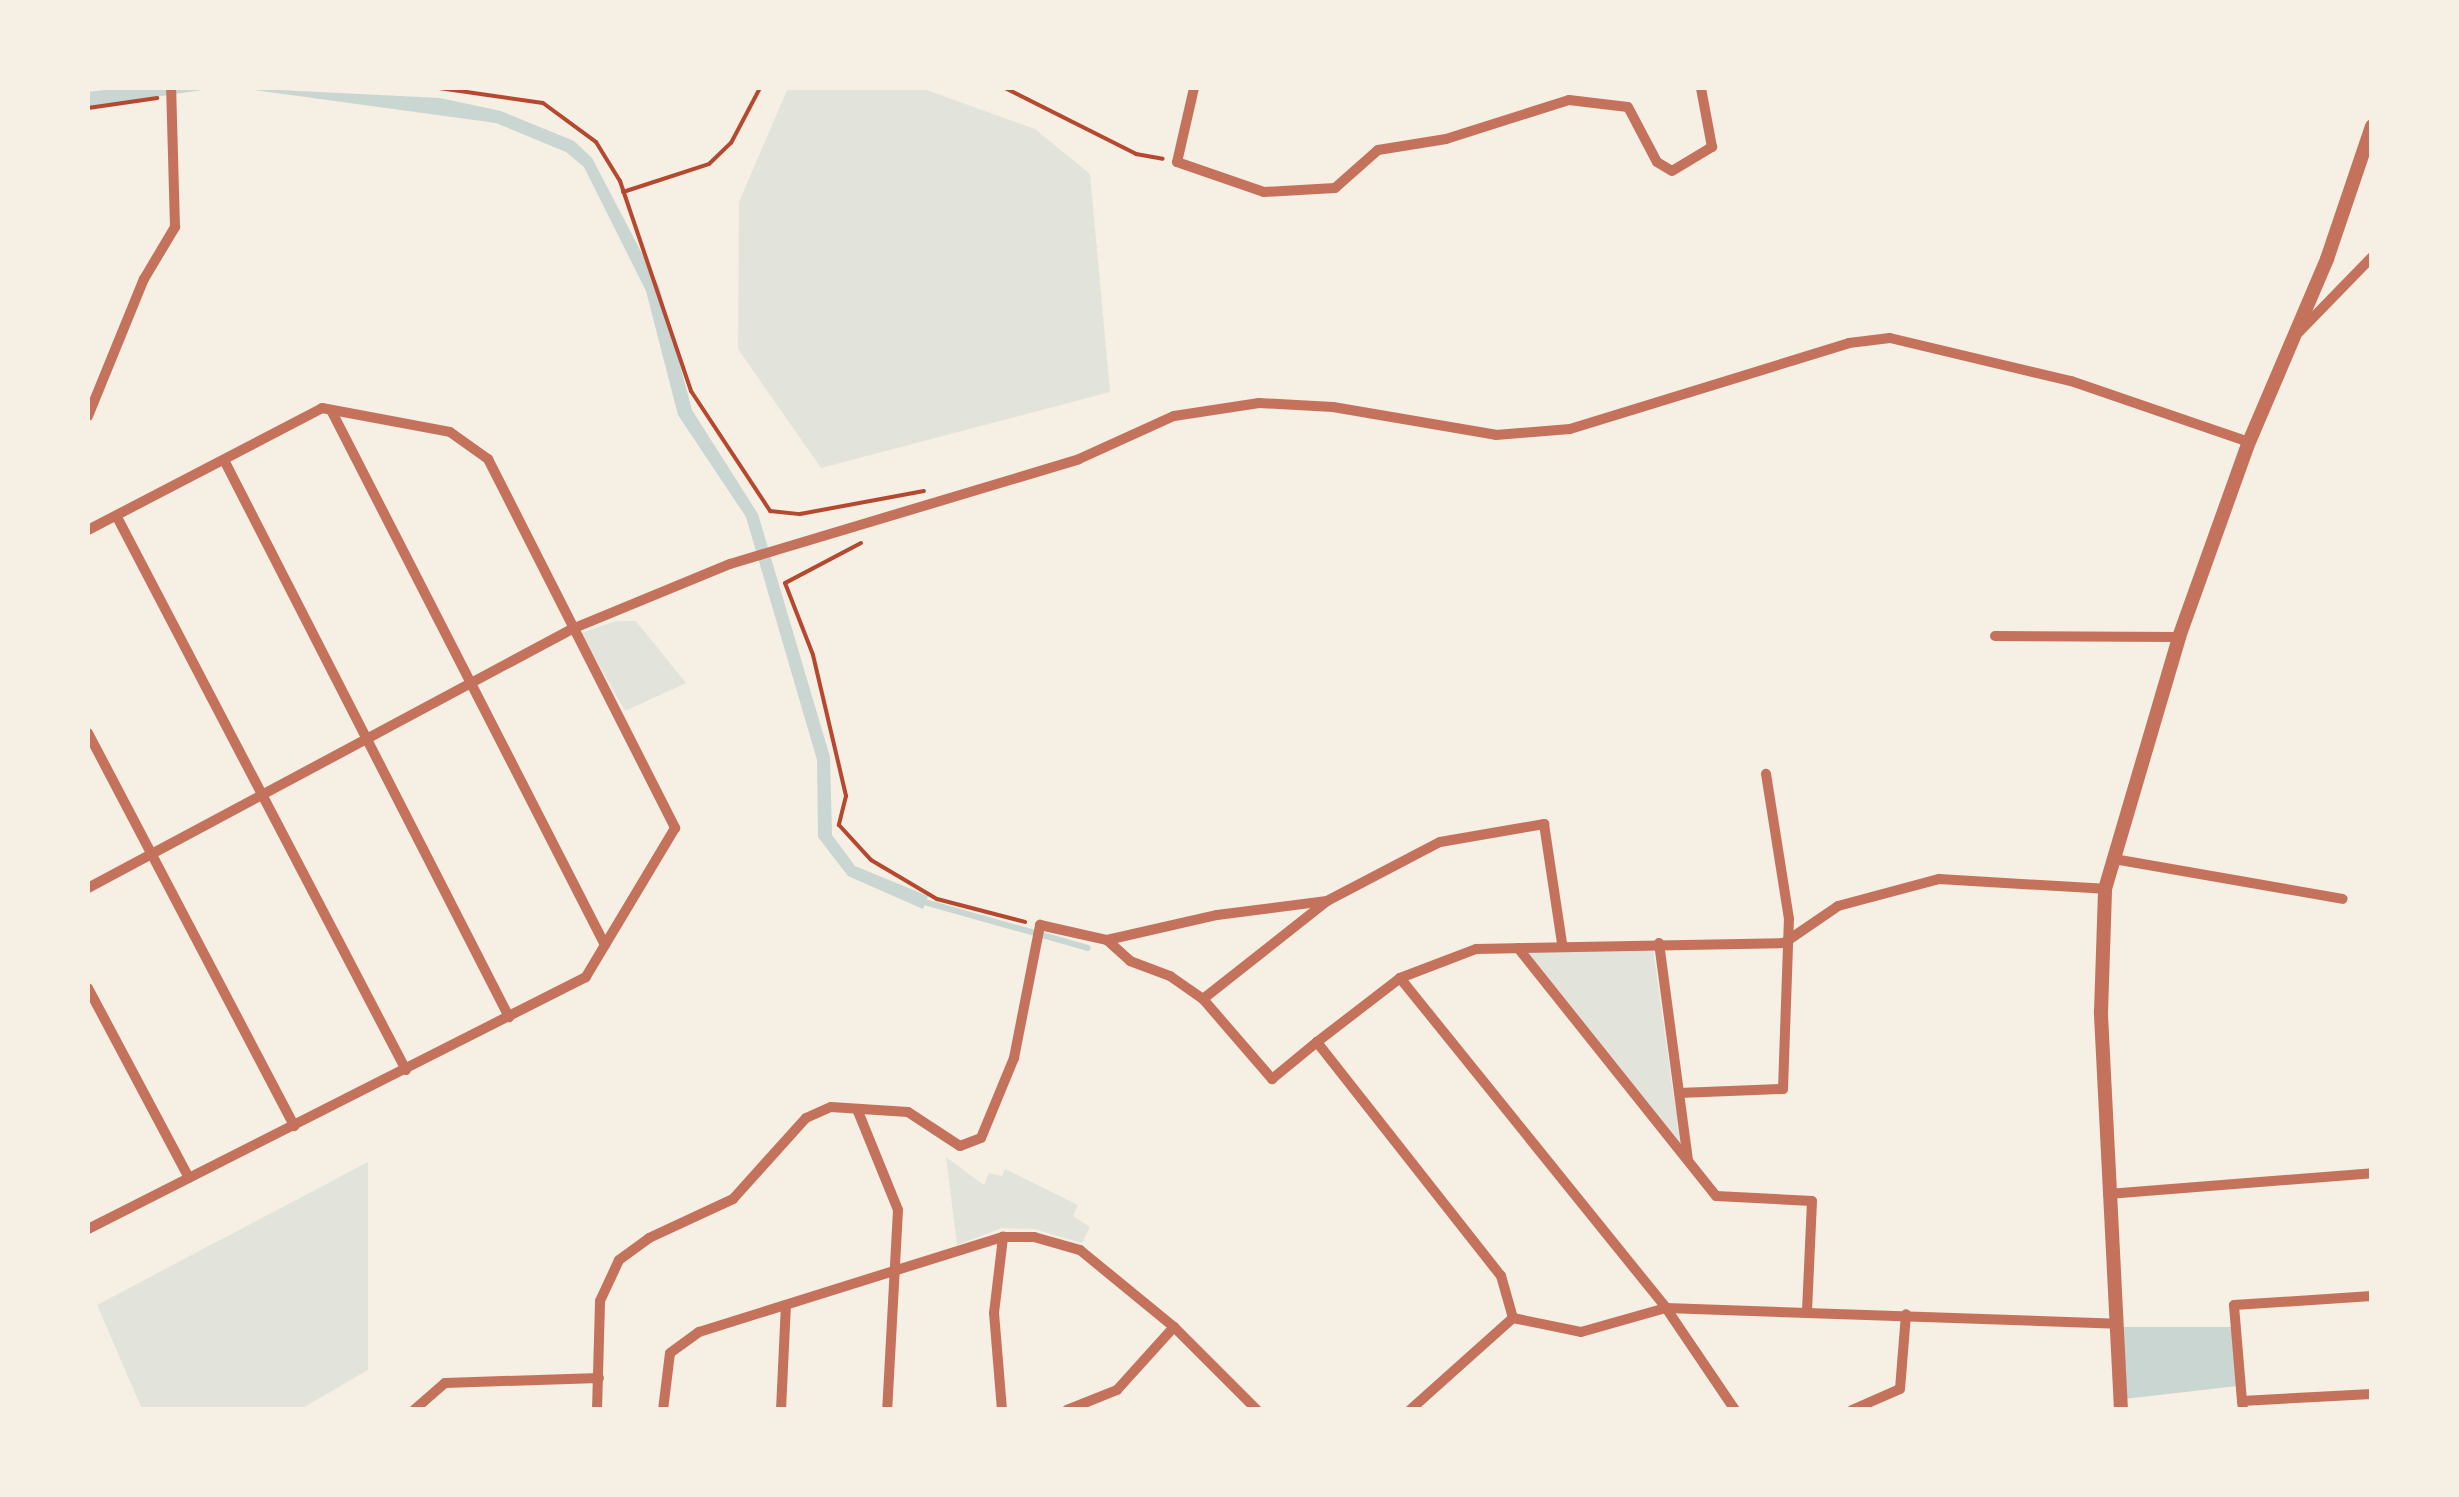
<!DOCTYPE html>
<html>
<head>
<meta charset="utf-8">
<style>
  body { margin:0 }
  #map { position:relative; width:2459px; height:1497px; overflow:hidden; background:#f6efe4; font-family:Montserrat,sans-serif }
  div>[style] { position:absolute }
  .green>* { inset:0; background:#e2e4dc }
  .water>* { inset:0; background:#c9d6d2 }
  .stream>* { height:6px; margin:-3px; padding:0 3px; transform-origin:3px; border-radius:3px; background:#c9d6d2 }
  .path>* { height:4px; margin:-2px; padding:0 2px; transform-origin:2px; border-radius:2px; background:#b5482f }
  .minor>* { height:10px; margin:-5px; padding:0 5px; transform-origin:5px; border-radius:5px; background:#c5725c }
  .tertiary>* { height:14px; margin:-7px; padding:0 7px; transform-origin:7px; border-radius:7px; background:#c5725c }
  span { translate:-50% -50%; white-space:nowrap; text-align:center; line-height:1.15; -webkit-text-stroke:10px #f6efe4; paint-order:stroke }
  .frame { position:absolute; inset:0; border:90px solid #f6efe4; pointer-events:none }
</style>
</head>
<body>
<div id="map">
  <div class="green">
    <i style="clip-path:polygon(788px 88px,921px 88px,1035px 129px,1090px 174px,1110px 392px,821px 468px,738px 349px,739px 202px)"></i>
    <i style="clip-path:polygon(616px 621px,636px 621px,686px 683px,625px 711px,581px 633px)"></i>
    <i style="clip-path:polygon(1653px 948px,1673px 1092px,1683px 1148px,1526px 951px)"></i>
    <i style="clip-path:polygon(946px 1157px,984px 1185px,989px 1173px,1002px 1176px,1005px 1169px,1078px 1205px,1073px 1216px,1090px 1227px,1082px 1243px,1034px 1229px,1002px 1228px,957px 1245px)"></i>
    <i style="clip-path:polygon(368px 1162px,368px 1370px,301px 1409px,142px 1409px,97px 1305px)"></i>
  </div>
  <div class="water">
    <i style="clip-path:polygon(121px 88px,216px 88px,88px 107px,88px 92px)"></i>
    <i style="clip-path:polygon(239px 88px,440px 98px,501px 111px,574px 141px,592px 158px,659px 286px,692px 410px,758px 514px,830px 757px,832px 835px,855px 866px,928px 896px,923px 909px,848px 876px,818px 837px,817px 760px,746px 517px,678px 415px,646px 291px,584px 167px,566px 152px,496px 123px)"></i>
    <i style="clip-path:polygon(2122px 1327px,2232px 1327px,2237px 1386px,2124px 1399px)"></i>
  </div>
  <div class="stream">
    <i style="left:921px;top:901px;width:173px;rotate:15.7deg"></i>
  </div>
  <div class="path">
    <i style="left:439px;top:88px;width:105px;rotate:8.2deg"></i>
    <i style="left:543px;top:103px;width:66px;rotate:36.3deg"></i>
    <i style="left:596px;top:142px;width:46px;rotate:58.4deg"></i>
    <i style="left:620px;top:181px;width:222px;rotate:71.3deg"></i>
    <i style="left:691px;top:391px;width:144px;rotate:56.6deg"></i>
    <i style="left:770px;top:511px;width:30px;rotate:6deg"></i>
    <i style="left:800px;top:514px;width:126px;rotate:-10.5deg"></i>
    <i style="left:1005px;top:88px;width:147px;rotate:26.7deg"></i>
    <i style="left:1136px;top:154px;width:27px;rotate:10deg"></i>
    <i style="left:88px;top:108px;width:70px;rotate:-8.2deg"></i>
    <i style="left:623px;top:192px;width:90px;rotate:-18deg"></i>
    <i style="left:709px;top:164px;width:30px;rotate:-44deg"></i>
    <i style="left:731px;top:143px;width:62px;rotate:-62.2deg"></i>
    <i style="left:861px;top:543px;width:86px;rotate:152.2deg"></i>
    <i style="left:785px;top:583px;width:77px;rotate:68.7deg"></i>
    <i style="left:813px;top:655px;width:145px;rotate:76.8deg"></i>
    <i style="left:846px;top:796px;width:30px;rotate:104deg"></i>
    <i style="left:839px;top:825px;width:47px;rotate:47.6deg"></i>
    <i style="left:871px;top:860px;width:77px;rotate:30.6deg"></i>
    <i style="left:937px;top:899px;width:91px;rotate:14.6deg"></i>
  </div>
  <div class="minor">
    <i style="left:1194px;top:88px;width:76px;rotate:102.9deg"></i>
    <i style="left:1177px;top:162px;width:92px;rotate:19deg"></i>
    <i style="left:1264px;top:192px;width:71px;rotate:-3.2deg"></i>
    <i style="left:1335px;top:188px;width:57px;rotate:-41.5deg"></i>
    <i style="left:1378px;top:150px;width:69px;rotate:-9.2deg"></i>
    <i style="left:1446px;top:139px;width:129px;rotate:-17.6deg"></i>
    <i style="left:1569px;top:100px;width:59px;rotate:6.8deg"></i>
    <i style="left:1628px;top:107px;width:62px;rotate:62.2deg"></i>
    <i style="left:1657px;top:162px;width:17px;rotate:31deg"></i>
    <i style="left:1672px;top:171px;width:47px;rotate:-31deg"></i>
    <i style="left:1712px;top:147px;width:60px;rotate:-100.6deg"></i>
    <i style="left:2299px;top:332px;width:105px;rotate:-45.8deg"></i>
    <i style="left:331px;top:410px;width:601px;rotate:62.88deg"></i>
    <i style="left:88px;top:416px;width:148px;rotate:-67.8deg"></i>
    <i style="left:144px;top:279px;width:61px;rotate:-59.2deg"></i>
    <i style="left:175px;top:227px;width:139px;rotate:-91.6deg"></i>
    <i style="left:224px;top:460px;width:626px;rotate:62.9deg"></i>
    <i style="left:117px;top:517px;width:624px;rotate:62.41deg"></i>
    <i style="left:88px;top:530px;width:264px;rotate:-27.5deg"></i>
    <i style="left:322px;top:408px;width:130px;rotate:10.6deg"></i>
    <i style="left:450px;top:432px;width:47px;rotate:35.4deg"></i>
    <i style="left:488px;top:459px;width:414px;rotate:63.1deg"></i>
    <i style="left:675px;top:828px;width:174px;rotate:120.9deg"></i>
    <i style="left:586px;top:977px;width:558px;rotate:153.16deg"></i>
    <i style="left:1995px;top:636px;width:184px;rotate:0.3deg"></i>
    <i style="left:88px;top:733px;width:444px;rotate:62.3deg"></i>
    <i style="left:2114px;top:859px;width:232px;rotate:9.9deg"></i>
    <i style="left:88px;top:888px;width:549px;rotate:-28.15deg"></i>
    <i style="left:572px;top:629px;width:171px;rotate:-22.4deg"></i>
    <i style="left:730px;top:564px;width:364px;rotate:-16.7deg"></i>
    <i style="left:1079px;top:459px;width:104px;rotate:-24.4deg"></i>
    <i style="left:1174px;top:416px;width:86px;rotate:-8.7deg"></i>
    <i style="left:1259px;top:403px;width:74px;rotate:3.1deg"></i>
    <i style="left:1333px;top:407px;width:165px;rotate:9.7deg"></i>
    <i style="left:1496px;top:435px;width:74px;rotate:-4.6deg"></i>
    <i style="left:1570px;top:429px;width:292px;rotate:-17.1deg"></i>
    <i style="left:1849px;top:343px;width:41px;rotate:-7deg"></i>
    <i style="left:1890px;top:338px;width:186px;rotate:13.4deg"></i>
    <i style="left:2071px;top:381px;width:188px;rotate:18.9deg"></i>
    <i style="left:1107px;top:940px;width:113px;rotate:-12.8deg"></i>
    <i style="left:1217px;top:915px;width:111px;rotate:-7.3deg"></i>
    <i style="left:1659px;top:943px;width:219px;rotate:82.4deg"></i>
    <i style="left:1518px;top:948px;width:317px;rotate:51.4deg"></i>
    <i style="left:1716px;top:1196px;width:96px;rotate:3deg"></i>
    <i style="left:1812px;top:1201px;width:110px;rotate:92.6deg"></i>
    <i style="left:1400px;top:978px;width:424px;rotate:51.1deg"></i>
    <i style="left:1666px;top:1308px;width:123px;rotate:55.9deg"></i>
    <i style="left:88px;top:988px;width:215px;rotate:62deg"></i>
    <i style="left:1203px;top:999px;width:158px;rotate:-38.3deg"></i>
    <i style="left:1327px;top:901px;width:127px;rotate:-27.6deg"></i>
    <i style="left:1440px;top:842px;width:106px;rotate:-9.8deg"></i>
    <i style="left:1544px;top:824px;width:120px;rotate:81.4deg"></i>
    <i style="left:1679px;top:1093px;width:104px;rotate:-2.2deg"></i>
    <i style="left:1783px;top:1089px;width:170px;rotate:-88deg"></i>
    <i style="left:1789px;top:919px;width:147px;rotate:-99deg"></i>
    <i style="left:857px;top:1109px;width:109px;rotate:67.9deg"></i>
    <i style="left:898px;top:1210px;width:200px;rotate:93.1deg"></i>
    <i style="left:2108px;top:1194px;width:265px;rotate:-4.5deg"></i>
    <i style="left:1513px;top:1318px;width:44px;rotate:-105.9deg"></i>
    <i style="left:1501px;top:1276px;width:298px;rotate:-128.2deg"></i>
    <i style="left:1317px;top:1042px;width:105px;rotate:-37.6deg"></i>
    <i style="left:1400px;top:978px;width:81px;rotate:-20.9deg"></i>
    <i style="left:1476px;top:949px;width:308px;rotate:-1.1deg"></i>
    <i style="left:1784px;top:943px;width:65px;rotate:-34.4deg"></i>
    <i style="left:1838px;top:906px;width:105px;rotate:-15deg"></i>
    <i style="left:1939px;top:879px;width:166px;rotate:3.4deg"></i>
    <i style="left:2242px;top:1401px;width:96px;rotate:-94.8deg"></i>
    <i style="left:2234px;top:1305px;width:138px;rotate:-3.7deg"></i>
    <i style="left:414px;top:1410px;width:41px;rotate:-41.1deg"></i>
    <i style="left:445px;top:1383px;width:154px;rotate:-1.9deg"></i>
    <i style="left:597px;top:1410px;width:109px;rotate:-88.4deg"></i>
    <i style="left:600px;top:1301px;width:45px;rotate:-65.1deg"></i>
    <i style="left:619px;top:1260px;width:37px;rotate:-36deg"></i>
    <i style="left:649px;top:1238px;width:93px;rotate:-24.9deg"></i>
    <i style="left:733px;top:1199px;width:109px;rotate:-48deg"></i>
    <i style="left:806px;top:1118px;width:27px;rotate:-24deg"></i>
    <i style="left:831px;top:1107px;width:77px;rotate:3.7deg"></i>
    <i style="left:908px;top:1112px;width:62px;rotate:33.2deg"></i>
    <i style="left:960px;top:1146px;width:22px;rotate:-21deg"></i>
    <i style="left:981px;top:1138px;width:87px;rotate:-67.6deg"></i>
    <i style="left:1014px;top:1058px;width:136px;rotate:-78.9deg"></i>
    <i style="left:1040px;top:925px;width:69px;rotate:12.6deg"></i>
    <i style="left:1107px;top:940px;width:31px;rotate:42deg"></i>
    <i style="left:1130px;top:961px;width:43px;rotate:20.6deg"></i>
    <i style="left:1170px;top:976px;width:40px;rotate:34.9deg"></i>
    <i style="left:1203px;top:999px;width:106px;rotate:49.2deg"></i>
    <i style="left:1272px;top:1079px;width:58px;rotate:-39.4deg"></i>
    <i style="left:663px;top:1410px;width:57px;rotate:-83deg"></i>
    <i style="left:670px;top:1353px;width:36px;rotate:-36deg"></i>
    <i style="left:699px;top:1332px;width:318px;rotate:-17.4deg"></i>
    <i style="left:1003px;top:1237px;width:31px"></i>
    <i style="left:1034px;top:1237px;width:48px;rotate:15.8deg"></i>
    <i style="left:1080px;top:1250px;width:122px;rotate:39.3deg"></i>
    <i style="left:1174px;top:1327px;width:117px;rotate:45deg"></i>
    <i style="left:781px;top:1410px;width:105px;rotate:-87.3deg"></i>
    <i style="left:1002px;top:1410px;width:97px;rotate:-94.7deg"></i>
    <i style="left:994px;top:1313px;width:77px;rotate:-83.2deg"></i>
    <i style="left:1067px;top:1410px;width:54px;rotate:-21.8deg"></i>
    <i style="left:1117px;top:1390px;width:85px;rotate:-47.9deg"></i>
    <i style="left:1410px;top:1410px;width:138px;rotate:-41.8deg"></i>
    <i style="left:1513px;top:1318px;width:69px;rotate:11.6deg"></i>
    <i style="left:1581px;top:1332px;width:88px;rotate:-15.8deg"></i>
    <i style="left:1666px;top:1308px;width:451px;rotate:2deg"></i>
    <i style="left:1852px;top:1410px;width:52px;rotate:-23.6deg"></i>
    <i style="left:1900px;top:1389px;width:75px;rotate:-85.4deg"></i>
    <i style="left:2243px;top:1410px;width:9px;rotate:-96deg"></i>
    <i style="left:2242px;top:1401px;width:130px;rotate:-3.1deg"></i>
  </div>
  <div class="tertiary">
    <i style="left:2121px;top:1410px;width:399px;rotate:-92.9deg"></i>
    <i style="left:2101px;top:1012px;width:123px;rotate:-88.1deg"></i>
    <i style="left:2105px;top:889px;width:263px;rotate:-73.6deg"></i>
    <i style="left:2179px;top:637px;width:207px;rotate:-70.3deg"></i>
    <i style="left:2249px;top:442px;width:199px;rotate:-66.9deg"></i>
    <i style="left:2327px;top:259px;width:140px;rotate:-71.3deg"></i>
  </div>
  <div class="frame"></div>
</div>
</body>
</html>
